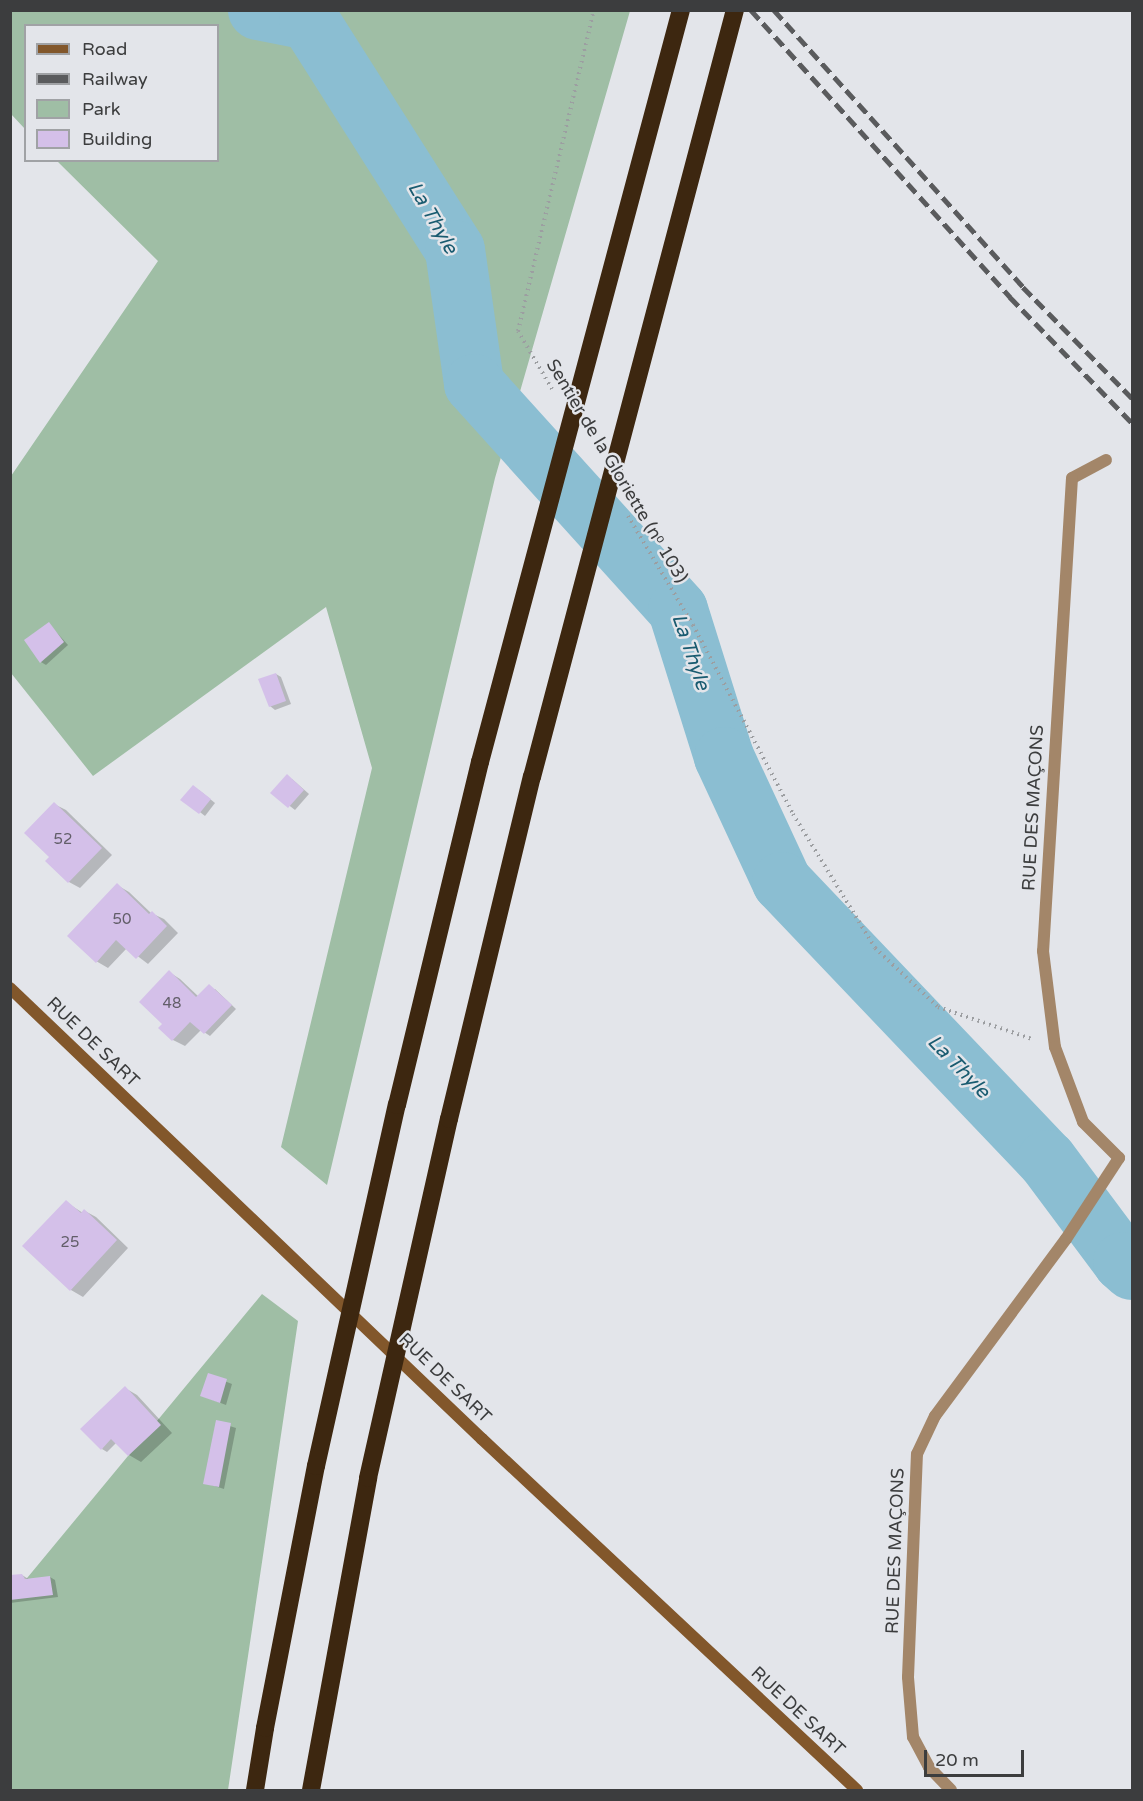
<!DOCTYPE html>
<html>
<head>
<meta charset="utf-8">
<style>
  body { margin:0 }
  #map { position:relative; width:1143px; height:1801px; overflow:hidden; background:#e3e5ea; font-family:"Varela Round",sans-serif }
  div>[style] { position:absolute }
  .green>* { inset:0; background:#9fbea5 }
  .shadow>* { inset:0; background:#0003 }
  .river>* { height:60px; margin:-30px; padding:0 30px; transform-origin:30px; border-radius:30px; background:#8bbed2 }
  .building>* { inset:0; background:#d4c0e9 }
  .path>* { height:4px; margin-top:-2px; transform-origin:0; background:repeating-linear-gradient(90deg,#9c9ea1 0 1.5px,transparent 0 6px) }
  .street>* { height:12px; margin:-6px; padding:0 6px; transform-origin:6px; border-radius:6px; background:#a38669 }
  .secondary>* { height:12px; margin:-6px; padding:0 6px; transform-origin:6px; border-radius:6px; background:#82572b }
  .highway>* { height:18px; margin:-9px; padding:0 9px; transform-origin:9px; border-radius:9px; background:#3d2710 }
  .rail>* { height:4.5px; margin-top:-2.25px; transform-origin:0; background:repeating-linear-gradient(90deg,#5a5b5d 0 12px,transparent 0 18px) }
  span { translate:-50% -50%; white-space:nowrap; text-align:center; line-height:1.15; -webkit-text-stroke:5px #e3e5ea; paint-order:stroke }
  .number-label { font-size:15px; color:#625e69 }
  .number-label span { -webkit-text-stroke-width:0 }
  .street-label { font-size:18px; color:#3c3d3e }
  .water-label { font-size:20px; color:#195b70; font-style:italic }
  .frame { position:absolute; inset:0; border:12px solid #3c3d3e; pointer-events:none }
  .legend { position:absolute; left:24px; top:24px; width:195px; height:138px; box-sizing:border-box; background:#e3e5ea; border:2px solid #a0a2a5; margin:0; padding:8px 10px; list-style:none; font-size:18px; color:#3c3d3e }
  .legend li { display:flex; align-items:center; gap:12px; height:30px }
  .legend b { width:30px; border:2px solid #a0a2a5 }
  .scale { position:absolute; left:924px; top:1750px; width:100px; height:27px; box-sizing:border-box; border:3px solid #3c3d3e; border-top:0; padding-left:8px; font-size:18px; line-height:21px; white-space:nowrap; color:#3c3d3e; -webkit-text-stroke:4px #e3e5ea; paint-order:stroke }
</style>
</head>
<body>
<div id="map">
  <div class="green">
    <i style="clip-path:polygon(11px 11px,630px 11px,495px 478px,327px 1185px,281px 1147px,372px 768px,326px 607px,93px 776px,11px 673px,11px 476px,158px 261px,57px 161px,218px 160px,218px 26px,26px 26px,25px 129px,11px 114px)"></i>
    <i style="clip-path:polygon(262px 1294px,298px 1321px,228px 1790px,11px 1790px,10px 1580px,18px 1589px)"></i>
  </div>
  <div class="shadow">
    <i style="clip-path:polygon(49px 624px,68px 645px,46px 665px,41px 662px)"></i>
    <i style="clip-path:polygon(276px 674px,281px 677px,291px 704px,275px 710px,270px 706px)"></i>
    <i style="clip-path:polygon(292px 779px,309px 794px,295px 810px,273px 793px)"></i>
    <i style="clip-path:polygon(199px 790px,215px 803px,205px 816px,183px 799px)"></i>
    <i style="clip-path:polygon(54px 804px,66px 810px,112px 855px,80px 888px,69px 882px,52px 857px)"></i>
    <i style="clip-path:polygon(117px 885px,129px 892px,151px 913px,164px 919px,178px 933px,148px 964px,127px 948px,108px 968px,96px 961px)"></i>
    <i style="clip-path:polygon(169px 972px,180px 979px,199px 997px,215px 989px,236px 1009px,210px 1036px,201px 1030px,185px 1046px,173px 1040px,165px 1024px)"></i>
    <i style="clip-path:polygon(66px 1202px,83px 1213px,85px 1211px,96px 1217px,128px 1248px,83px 1297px,71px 1290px,24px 1246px)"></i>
    <i style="clip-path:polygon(209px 1375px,232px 1384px,226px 1405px,202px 1396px)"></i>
    <i style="clip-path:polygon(125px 1388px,137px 1395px,172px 1433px,141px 1462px,129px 1455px,117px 1442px,107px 1452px,102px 1449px)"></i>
    <i style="clip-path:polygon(217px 1422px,236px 1428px,224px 1489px,205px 1483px)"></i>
    <i style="clip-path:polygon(22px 1575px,30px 1580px,50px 1577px,55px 1580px,58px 1597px,10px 1603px,10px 1577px)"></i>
  </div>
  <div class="river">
    <i style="left:258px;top:10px;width:52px;rotate:11.1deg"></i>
    <i style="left:309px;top:20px;width:272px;rotate:57.6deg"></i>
    <i style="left:455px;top:250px;width:135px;rotate:81.9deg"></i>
    <i style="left:474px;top:384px;width:304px;rotate:47.9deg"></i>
    <i style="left:678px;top:610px;width:154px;rotate:72.6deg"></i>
    <i style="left:724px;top:757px;width:138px;rotate:65.1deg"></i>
    <i style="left:782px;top:882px;width:384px;rotate:46.4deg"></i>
    <i style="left:1047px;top:1160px;width:127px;rotate:53.3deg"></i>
    <i style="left:1123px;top:1262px;width:12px;rotate:42deg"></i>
  </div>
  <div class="building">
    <i style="clip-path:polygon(49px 622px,64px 642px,40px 663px,24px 640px)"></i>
    <i style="clip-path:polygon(276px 673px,286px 701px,269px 707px,258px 679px)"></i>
    <i style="clip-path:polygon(287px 774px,304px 790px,288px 808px,270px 793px)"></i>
    <i style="clip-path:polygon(193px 785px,211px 799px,199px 814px,180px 800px)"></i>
    <i style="clip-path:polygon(54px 802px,102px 848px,68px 883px,45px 861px,49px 857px,24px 833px)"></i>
    <i style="clip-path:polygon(117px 883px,149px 914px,152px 911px,167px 926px,136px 959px,116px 940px,96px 963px,67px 936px)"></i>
    <i style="clip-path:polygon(169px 970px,196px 997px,209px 984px,232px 1005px,204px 1034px,190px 1022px,172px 1041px,158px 1028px,162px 1024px,139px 1002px)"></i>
    <i style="clip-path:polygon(66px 1200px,81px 1213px,84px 1209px,117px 1240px,70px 1291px,22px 1246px)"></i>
    <i style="clip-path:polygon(208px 1373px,227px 1379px,220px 1403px,200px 1396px)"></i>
    <i style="clip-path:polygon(125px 1386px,161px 1425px,128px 1456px,111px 1439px,101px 1450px,80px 1429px)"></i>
    <i style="clip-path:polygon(216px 1420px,231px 1423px,219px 1487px,203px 1484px)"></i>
    <i style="clip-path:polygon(22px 1574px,25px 1579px,50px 1576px,53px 1595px,10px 1600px,10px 1575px)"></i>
  </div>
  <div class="path">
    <i style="left:552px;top:389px;width:67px;rotate:-120.4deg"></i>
    <i style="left:518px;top:331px;width:330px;rotate:-76.7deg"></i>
    <i style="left:628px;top:516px;width:127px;rotate:59.2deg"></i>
    <i style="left:693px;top:625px;width:214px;rotate:62.1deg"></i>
    <i style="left:793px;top:814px;width:157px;rotate:58.5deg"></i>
    <i style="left:875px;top:948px;width:86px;rotate:43.1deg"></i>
    <i style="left:938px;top:1007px;width:99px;rotate:18.8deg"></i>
  </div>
  <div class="street">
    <i style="left:1106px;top:460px;width:38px;rotate:152deg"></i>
    <i style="left:1072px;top:478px;width:474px;rotate:93.5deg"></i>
    <i style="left:1043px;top:951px;width:97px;rotate:82.9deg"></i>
    <i style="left:1055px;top:1047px;width:80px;rotate:69.5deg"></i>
    <i style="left:1083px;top:1122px;width:51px;rotate:45deg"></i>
    <i style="left:951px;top:1790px;width:32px;rotate:-134deg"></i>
    <i style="left:929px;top:1767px;width:34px;rotate:-118deg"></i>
    <i style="left:913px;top:1737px;width:60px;rotate:-94.8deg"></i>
    <i style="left:908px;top:1677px;width:223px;rotate:-87.7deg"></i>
    <i style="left:917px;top:1454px;width:42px;rotate:-64.7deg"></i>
    <i style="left:935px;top:1416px;width:220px;rotate:-53.5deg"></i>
    <i style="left:1066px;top:1239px;width:97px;rotate:-56.8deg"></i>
  </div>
  <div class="secondary">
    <i style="left:10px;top:988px;width:653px;rotate:43.7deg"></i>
    <i style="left:482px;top:1439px;width:514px;rotate:43.11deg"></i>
  </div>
  <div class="highway">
    <i style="left:255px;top:1790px;width:63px;rotate:-80.8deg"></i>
    <i style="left:265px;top:1728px;width:267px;rotate:-79deg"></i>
    <i style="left:316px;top:1466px;width:370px;rotate:-77.4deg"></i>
    <i style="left:397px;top:1105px;width:353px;rotate:-76.4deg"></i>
    <i style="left:480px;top:762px;width:778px;rotate:-75.04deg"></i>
    <i style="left:311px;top:1790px;width:317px;rotate:-79.6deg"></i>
    <i style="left:368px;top:1478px;width:368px;rotate:-77.3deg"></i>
    <i style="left:449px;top:1119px;width:352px;rotate:-76.4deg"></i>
    <i style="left:532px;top:777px;width:793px;rotate:-75.18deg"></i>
  </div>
  <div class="rail">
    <i style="left:751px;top:10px;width:387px;rotate:47.9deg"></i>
    <i style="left:1010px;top:297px;width:175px;rotate:45.9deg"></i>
    <i style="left:774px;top:10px;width:372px;rotate:48deg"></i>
    <i style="left:1023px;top:287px;width:156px;rotate:45.5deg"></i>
  </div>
  <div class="number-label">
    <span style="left:63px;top:840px">52</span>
    <span style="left:122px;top:920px">50</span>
    <span style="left:172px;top:1004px">48</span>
    <span style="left:70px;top:1243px">25</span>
  </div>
  <div class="street-label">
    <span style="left:617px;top:471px;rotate:59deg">Sentier de la Gloriette (nᵒ 103)</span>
    <span style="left:1033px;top:808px;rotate:-87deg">RUE DES MAÇONS</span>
    <span style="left:93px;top:1042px;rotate:44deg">RUE DE SART</span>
    <span style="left:445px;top:1378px;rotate:44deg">RUE DE SART</span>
    <span style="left:895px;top:1551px;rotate:-88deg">RUE DES MAÇONS</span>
    <span style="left:798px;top:1711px;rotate:43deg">RUE DE SART</span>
  </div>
  <div class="water-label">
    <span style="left:432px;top:218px;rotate:60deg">La Thyle</span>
    <span style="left:690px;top:652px;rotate:71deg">La Thyle</span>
    <span style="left:958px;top:1067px;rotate:46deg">La Thyle</span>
  </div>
  <div class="frame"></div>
  <ul class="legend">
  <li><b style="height:8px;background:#82572b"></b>Road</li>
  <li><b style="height:8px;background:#5a5b5d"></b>Railway</li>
  <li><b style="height:16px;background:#9fbea5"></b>Park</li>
  <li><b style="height:16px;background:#d4c0e9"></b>Building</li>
  </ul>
  <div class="scale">20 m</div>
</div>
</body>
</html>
